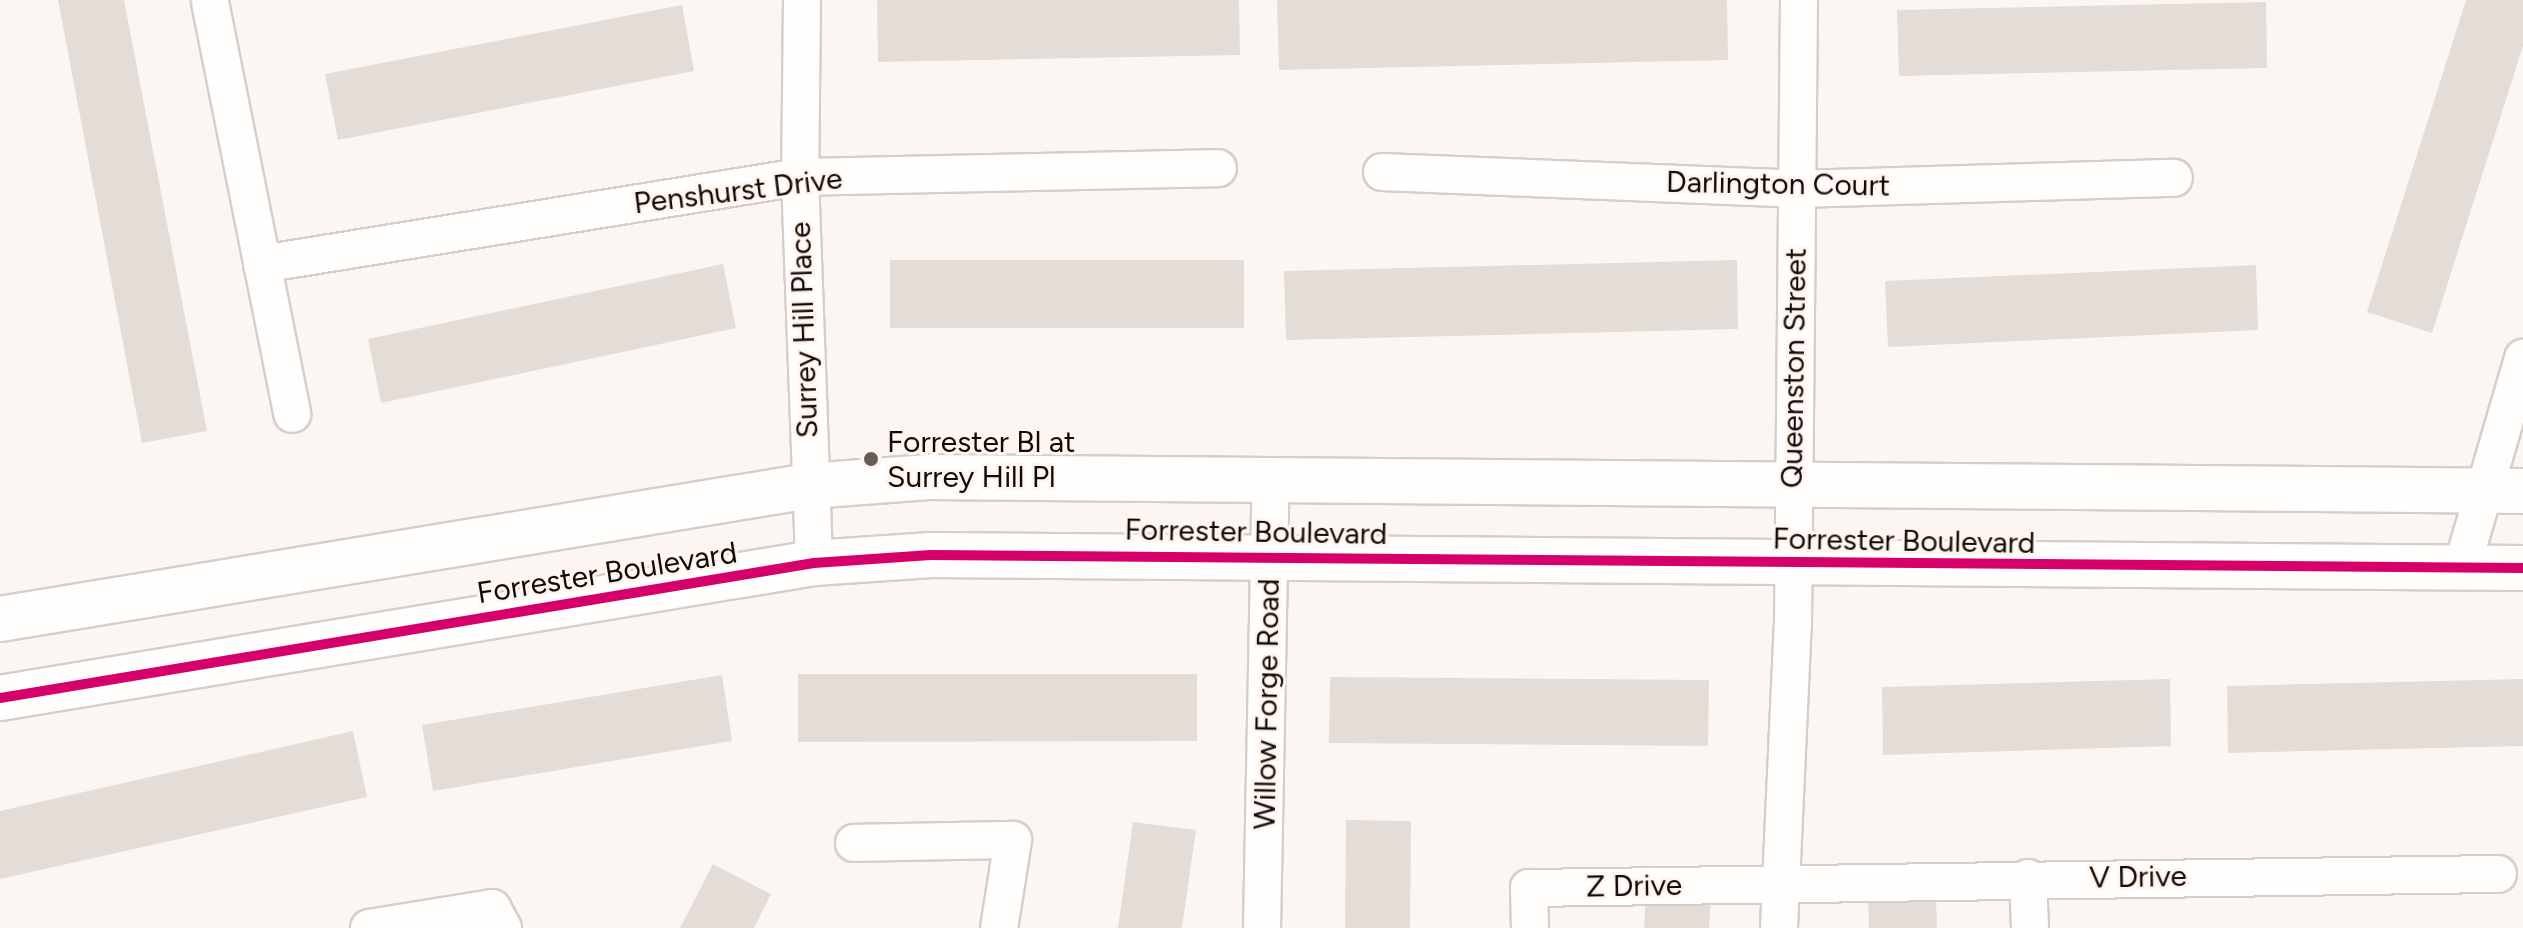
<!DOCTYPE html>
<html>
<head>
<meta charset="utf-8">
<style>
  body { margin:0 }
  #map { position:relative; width:2523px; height:928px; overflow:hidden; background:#fcf6f2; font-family:Figtree,sans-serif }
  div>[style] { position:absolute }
  .building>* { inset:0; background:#e4ddd7 }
  .roads { filter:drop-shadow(2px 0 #d5cec9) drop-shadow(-2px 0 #d5cec9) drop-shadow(0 2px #d5cec9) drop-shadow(0 -2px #d5cec9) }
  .street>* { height:36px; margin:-18px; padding:0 18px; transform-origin:18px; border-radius:18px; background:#fffefd }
  .secondary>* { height:44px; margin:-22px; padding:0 22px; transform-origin:22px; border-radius:22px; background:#fffefd }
  .cycleway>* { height:10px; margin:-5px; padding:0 5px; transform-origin:5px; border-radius:5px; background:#d6006c }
  .dots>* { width:22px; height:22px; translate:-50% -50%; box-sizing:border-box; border:4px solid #fff5ef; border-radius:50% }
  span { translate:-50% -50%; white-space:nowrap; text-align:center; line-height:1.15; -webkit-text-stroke:6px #fff5ef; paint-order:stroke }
  .street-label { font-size:30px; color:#120a06 }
  .poi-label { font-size:30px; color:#120a06 }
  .left { translate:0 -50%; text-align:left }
</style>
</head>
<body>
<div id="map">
  <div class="building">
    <i style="clip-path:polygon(58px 0,124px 0,207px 431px,142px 443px)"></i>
    <i style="clip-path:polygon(877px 0,1239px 0,1240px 55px,878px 62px)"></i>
    <i style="clip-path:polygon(1277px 0,1727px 0,1728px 60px,1279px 70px)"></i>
    <i style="clip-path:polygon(2466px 0,2523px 0,2523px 46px,2432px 333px,2367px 312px)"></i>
    <i style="clip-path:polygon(2266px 2px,2267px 68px,1899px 76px,1897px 10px)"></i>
    <i style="clip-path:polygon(682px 5px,694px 71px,338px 140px,325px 74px)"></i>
    <i style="clip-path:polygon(890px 260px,1244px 260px,1244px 328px,890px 328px)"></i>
    <i style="clip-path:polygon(1737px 260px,1738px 329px,1286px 340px,1284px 271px)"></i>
    <i style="clip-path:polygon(723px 264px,736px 328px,381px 403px,368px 339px)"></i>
    <i style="clip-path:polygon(2256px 265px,2258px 330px,1888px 347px,1885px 281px)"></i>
    <i style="clip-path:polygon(798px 674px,1197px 674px,1197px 741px,798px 742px)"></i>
    <i style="clip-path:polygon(722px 675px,732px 741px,433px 791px,422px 725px)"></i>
    <i style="clip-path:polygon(1330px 677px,1709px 680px,1708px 746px,1329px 743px)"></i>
    <i style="clip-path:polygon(2170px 679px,2171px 746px,1883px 755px,1882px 687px)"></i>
    <i style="clip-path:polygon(2523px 679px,2523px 746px,2228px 753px,2227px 686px)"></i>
    <i style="clip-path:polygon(353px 731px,367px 797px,0 879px,0 811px)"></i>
    <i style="clip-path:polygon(1346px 820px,1411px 821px,1410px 928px,1345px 928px)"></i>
    <i style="clip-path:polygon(1133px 822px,1196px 830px,1182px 928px,1118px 928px)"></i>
    <i style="clip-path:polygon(713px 864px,771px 894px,754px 928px,680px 928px)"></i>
    <i style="clip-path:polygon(1646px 896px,1711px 900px,1709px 928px,1644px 928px)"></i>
    <i style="clip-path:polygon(1936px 899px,1937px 928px,1869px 928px,1868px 901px)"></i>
  </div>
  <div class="roads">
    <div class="street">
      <i style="left:802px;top:0;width:177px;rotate:90.6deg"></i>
      <i style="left:800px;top:177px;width:386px;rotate:87.9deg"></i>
      <i style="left:210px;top:2px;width:420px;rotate:78.7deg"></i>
      <i style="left:1382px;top:172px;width:415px;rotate:2.3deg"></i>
      <i style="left:1797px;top:189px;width:377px;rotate:-1.7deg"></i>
      <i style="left:262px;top:264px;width:545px;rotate:-9.19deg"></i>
      <i style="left:800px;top:177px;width:418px;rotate:-1.2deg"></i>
      <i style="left:2462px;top:567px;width:218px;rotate:-73.7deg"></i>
      <i style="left:854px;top:843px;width:159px;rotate:-1.1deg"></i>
      <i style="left:1013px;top:840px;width:89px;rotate:99deg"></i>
      <i style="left:2028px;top:878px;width:50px;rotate:87.7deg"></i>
      <i style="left:369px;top:928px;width:125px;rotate:-9.2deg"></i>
      <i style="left:492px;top:908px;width:23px;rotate:61deg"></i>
      <i style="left:1262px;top:928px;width:449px;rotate:-88.9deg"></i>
      <i style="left:1530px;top:928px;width:40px;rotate:-91.4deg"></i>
      <i style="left:1529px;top:888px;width:969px;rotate:-0.83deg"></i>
      <i style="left:1779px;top:928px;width:303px;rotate:-87.4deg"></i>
      <i style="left:1793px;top:625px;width:625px;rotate:-89.45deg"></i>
    </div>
    <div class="secondary">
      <i style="left:0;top:619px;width:820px;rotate:-9.34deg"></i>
      <i style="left:809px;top:486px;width:120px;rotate:-4.3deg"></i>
      <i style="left:929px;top:477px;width:1594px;rotate:0.5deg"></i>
      <i style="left:0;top:698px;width:825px;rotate:-9.42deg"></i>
      <i style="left:814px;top:563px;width:117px;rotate:-3.9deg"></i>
      <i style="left:931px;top:555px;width:1592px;rotate:0.47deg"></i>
    </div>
  </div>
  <div class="cycleway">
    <i style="left:0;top:698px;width:825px;rotate:-9.42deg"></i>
    <i style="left:814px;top:563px;width:117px;rotate:-3.9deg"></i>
    <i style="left:931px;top:555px;width:1592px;rotate:0.47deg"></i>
  </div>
  <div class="dots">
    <i style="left:871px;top:459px;background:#645d59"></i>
  </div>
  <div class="street-label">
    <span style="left:1778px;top:184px;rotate:1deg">Darlington Court</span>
    <span style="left:738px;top:191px;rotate:-7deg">Penshurst Drive</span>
    <span style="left:804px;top:330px;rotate:-92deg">Surrey Hill Place</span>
    <span style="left:1794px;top:368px;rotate:-89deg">Queenston Street</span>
    <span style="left:1256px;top:532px;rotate:1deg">Forrester Boulevard</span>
    <span style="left:1904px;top:541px;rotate:1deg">Forrester Boulevard</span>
    <span style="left:607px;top:573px;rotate:-9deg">Forrester Boulevard</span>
    <span style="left:1267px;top:704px;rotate:-89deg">Willow Forge Road</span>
    <span style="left:2138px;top:877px;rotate:-1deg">V Drive</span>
    <span style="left:1634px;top:886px;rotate:-1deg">Z Drive</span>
  </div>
  <div class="poi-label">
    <span class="left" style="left:887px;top:459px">Forrester Bl at<br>Surrey Hill Pl</span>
  </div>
</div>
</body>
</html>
